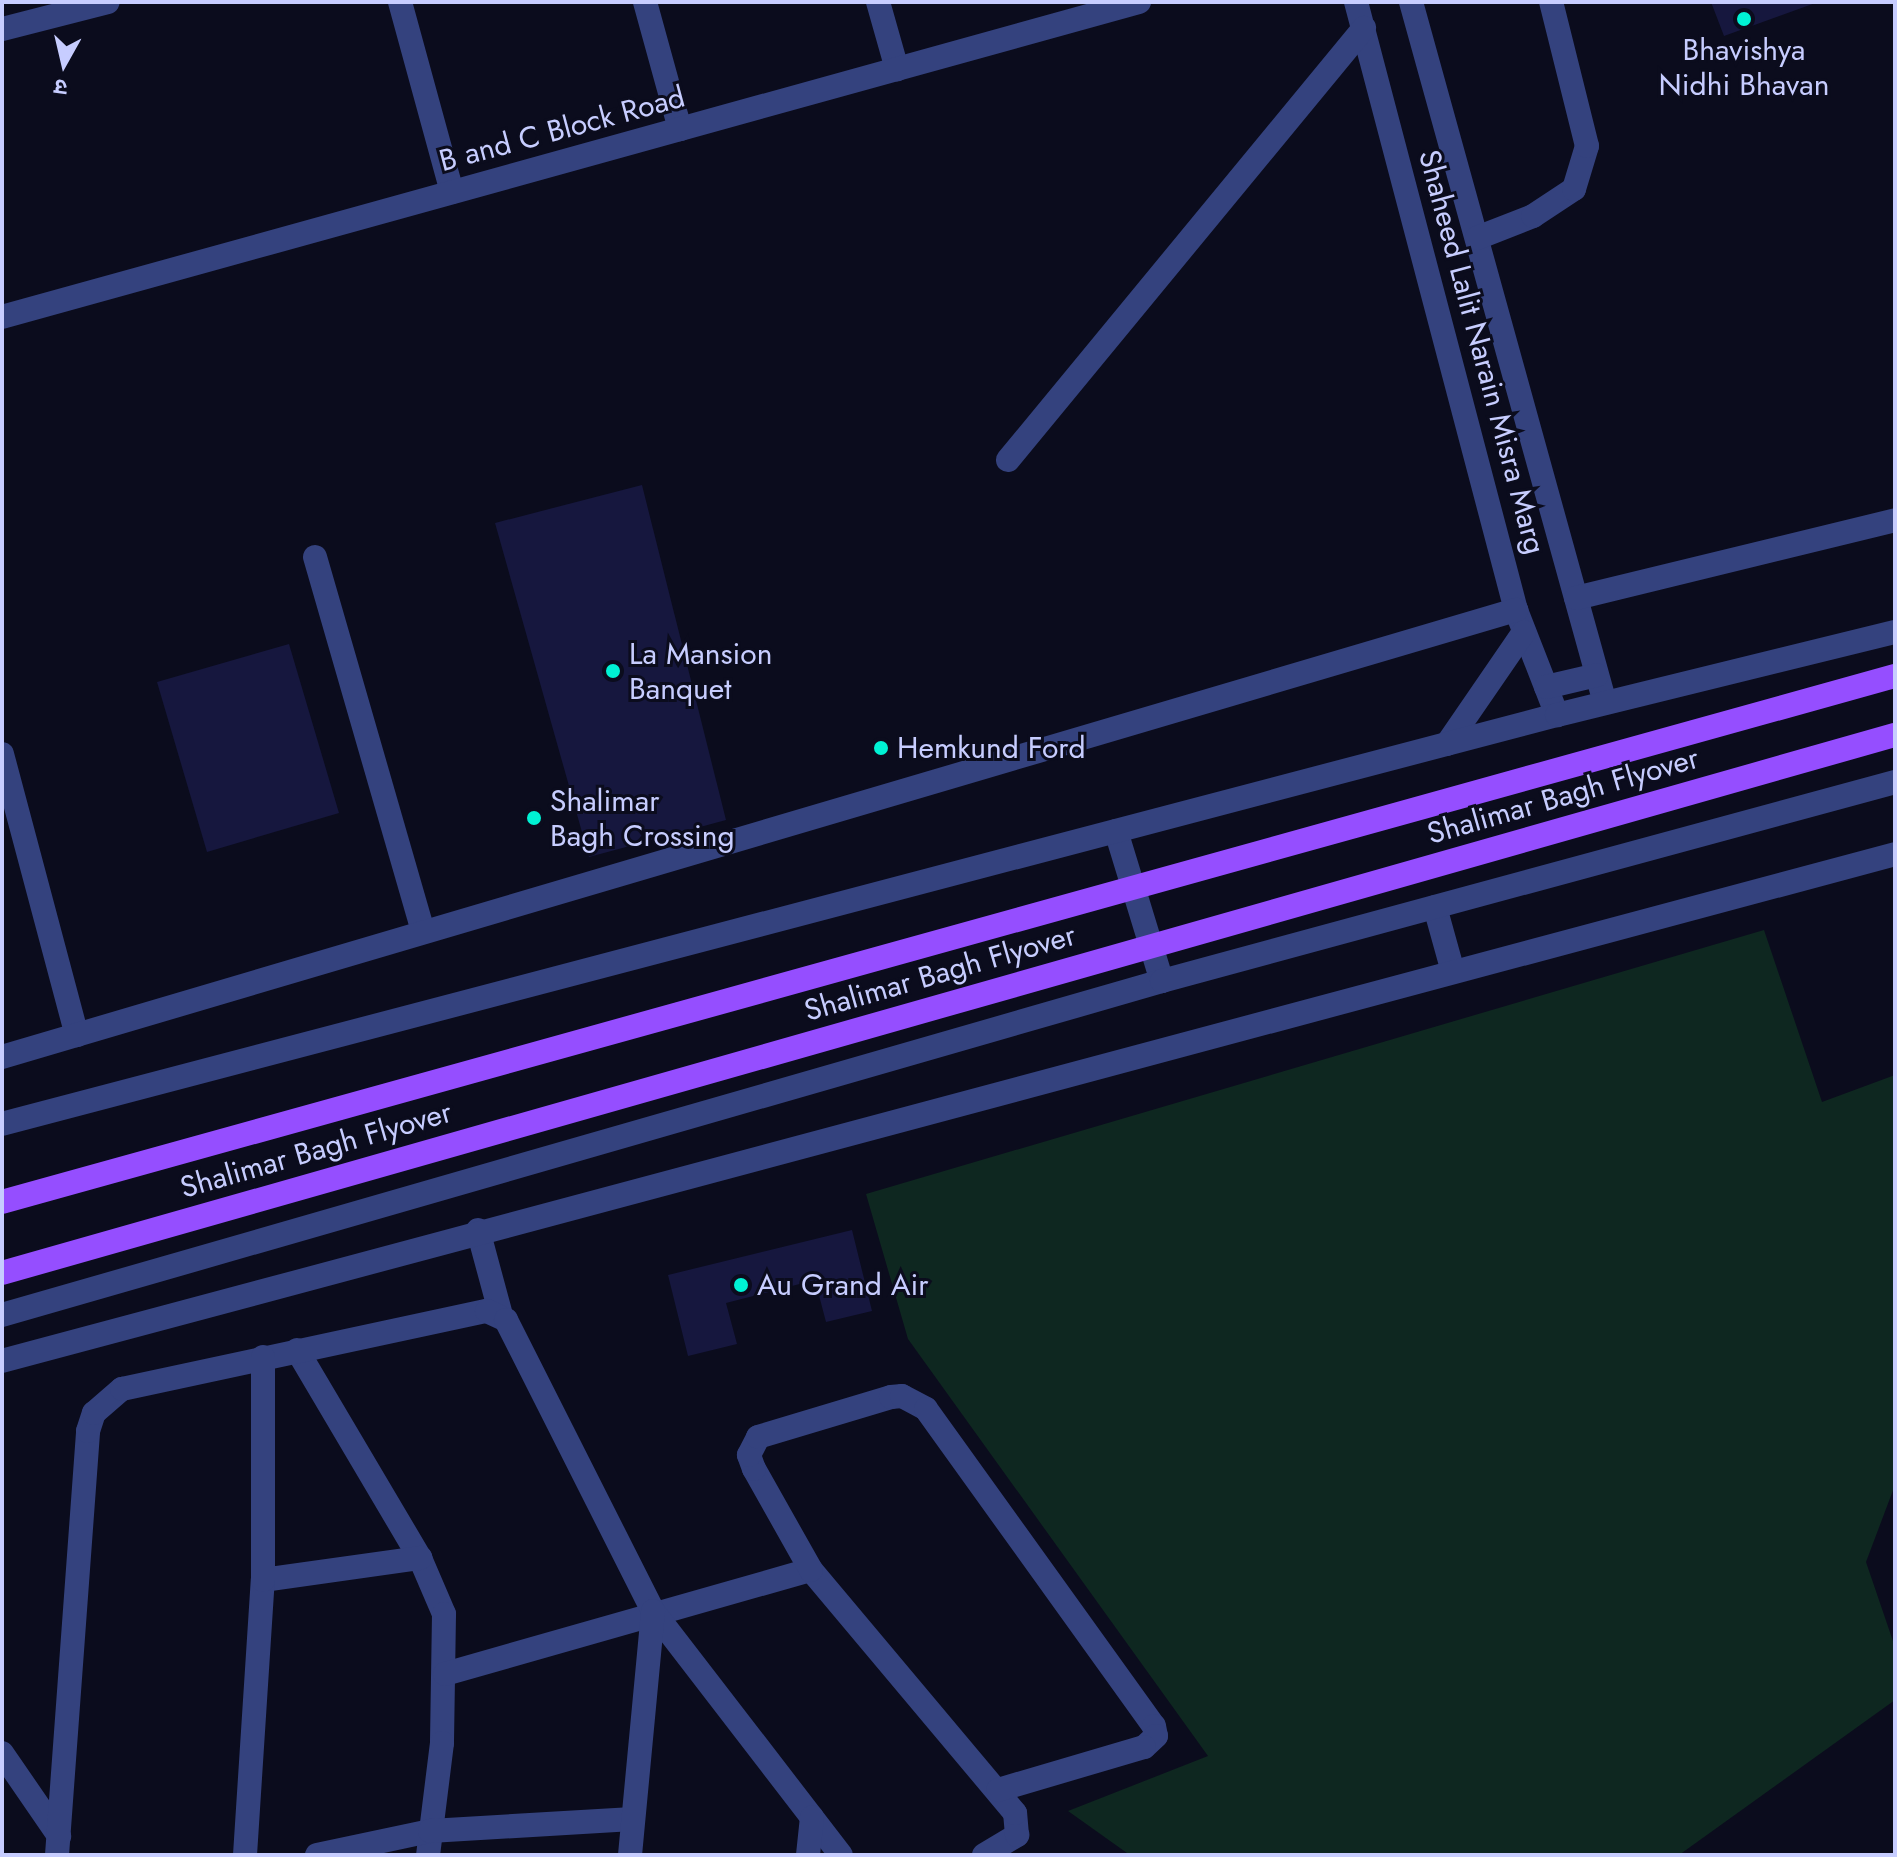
<!DOCTYPE html>
<html>
<head>
<meta charset="utf-8">
<style>
  body { margin:0 }
  #map { position:relative; width:1897px; height:1857px; overflow:hidden; background:#0b0c1d; font-family:Jost,"Noto Sans Devanagari",sans-serif }
  div>[style] { position:absolute }
  .green>* { inset:0; background:#0e2720 }
  .building>* { inset:0; background:#16173e }
  .minor>* { height:24px; margin:-12px; padding:0 12px; transform-origin:12px; border-radius:12px; background:#34427e }
  .major-bridge>* { height:24px; margin:-12px; padding:0 12px; transform-origin:12px; border-radius:12px; background:#954eff }
  .dots>* { width:22px; height:22px; translate:-50% -50%; box-sizing:border-box; border:4px solid #0b0c1d; border-radius:50% }
  span { translate:-50% -50%; white-space:nowrap; text-align:center; line-height:1.15; -webkit-text-stroke:6px #0b0c1d; paint-order:stroke }
  .poi-label { font-size:30px; color:#c7cdff }
  .left { translate:0 -50%; text-align:left }
  .street-label { font-size:30px; color:#c7cdff }
  .frame { position:absolute; inset:0; border:4px solid #c7cdff; pointer-events:none }
  .north { position:absolute; left:24px; top:24px; width:80px; height:80px; -webkit-text-stroke:6px #0b0c1d; paint-order:stroke; rotate:188deg; font-size:22px; font-weight:700; line-height:32px; text-align:center; color:#c7cdff }
  .north::after { content:''; display:block; margin:auto; width:28px; height:36px; background:#c7cdff; clip-path:polygon(50% 0,100% 100%,50% 72%,0 100%) }
</style>
</head>
<body>
<div id="map">
  <div class="green">
    <i style="clip-path:polygon(1764px 930px,1822px 1102px,1895px 1075px,1895px 1485px,1866px 1562px,1895px 1647px,1895px 1700px,1679px 1855px,1122px 1855px,1127px 1853px,1068px 1811px,1208px 1756px,908px 1339px,866px 1194px)"></i>
  </div>
  <div class="building">
    <i style="clip-path:polygon(1711px 2px,1818px 2px,1724px 36px)"></i>
    <i style="clip-path:polygon(642px 485px,726px 820px,589px 857px,495px 523px)"></i>
    <i style="clip-path:polygon(289px 644px,339px 813px,207px 852px,157px 682px)"></i>
    <i style="clip-path:polygon(852px 1230px,872px 1311px,826px 1322px,815px 1280px,726px 1303px,737px 1344px,688px 1356px,668px 1275px)"></i>
  </div>
  <div class="minor">
    <i style="left:400px;top:2px;width:197px;rotate:74.7deg"></i>
    <i style="left:645px;top:2px;width:132px;rotate:74.6deg"></i>
    <i style="left:878px;top:2px;width:70px;rotate:74.2deg"></i>
    <i style="left:1356px;top:2px;width:629px;rotate:75.26deg"></i>
    <i style="left:1516px;top:610px;width:113px;rotate:68.7deg"></i>
    <i style="left:1411px;top:2px;width:727px;rotate:74.53deg"></i>
    <i style="left:2px;top:29px;width:109px;rotate:-14.3deg"></i>
    <i style="left:1477px;top:238px;width:60px;rotate:-21.4deg"></i>
    <i style="left:1533px;top:216px;width:49px;rotate:-33.4deg"></i>
    <i style="left:1574px;top:189px;width:45px;rotate:-73.2deg"></i>
    <i style="left:1587px;top:146px;width:148px;rotate:-104deg"></i>
    <i style="left:2px;top:317px;width:1180px;rotate:-15.49deg"></i>
    <i style="left:1008px;top:460px;width:560px;rotate:-50.51deg"></i>
    <i style="left:315px;top:557px;width:390px;rotate:73.9deg"></i>
    <i style="left:1576px;top:598px;width:328px;rotate:-13.7deg"></i>
    <i style="left:1546px;top:687px;width:52px;rotate:-13.2deg"></i>
    <i style="left:1447px;top:744px;width:136px;rotate:-55.5deg"></i>
    <i style="left:2px;top:754px;width:291px;rotate:75.1deg"></i>
    <i style="left:1116px;top:831px;width:157px;rotate:73deg"></i>
    <i style="left:1435px;top:907px;width:67px;rotate:74.5deg"></i>
    <i style="left:2px;top:1057px;width:1579px;rotate:-16.45deg"></i>
    <i style="left:2px;top:1124px;width:1608px;rotate:-14.74deg"></i>
    <i style="left:1557px;top:715px;width:348px;rotate:-13.8deg"></i>
    <i style="left:478px;top:1230px;width:88px;rotate:74.9deg"></i>
    <i style="left:2px;top:1315px;width:1207px;rotate:-16.06deg"></i>
    <i style="left:1162px;top:981px;width:760px;rotate:-15.19deg"></i>
    <i style="left:297px;top:1350px;width:242px;rotate:59.4deg"></i>
    <i style="left:420px;top:1558px;width:61px;rotate:66.8deg"></i>
    <i style="left:444px;top:1614px;width:129px;rotate:90.9deg"></i>
    <i style="left:442px;top:1743px;width:113px;rotate:97.1deg"></i>
    <i style="left:2px;top:1361px;width:1960px;rotate:-14.99deg"></i>
    <i style="left:263px;top:1580px;width:159px;rotate:-8deg"></i>
    <i style="left:445px;top:1674px;width:380px;rotate:-15.9deg"></i>
    <i style="left:2px;top:1753px;width:101px;rotate:55.5deg"></i>
    <i style="left:57px;top:1855px;width:425px;rotate:-85.8deg"></i>
    <i style="left:88px;top:1431px;width:19px;rotate:-72deg"></i>
    <i style="left:94px;top:1413px;width:37px;rotate:-41deg"></i>
    <i style="left:122px;top:1389px;width:373px;rotate:-12.1deg"></i>
    <i style="left:487px;top:1311px;width:21px;rotate:25deg"></i>
    <i style="left:506px;top:1320px;width:326px;rotate:63.2deg"></i>
    <i style="left:653px;top:1611px;width:308px;rotate:52.4deg"></i>
    <i style="left:245px;top:1855px;width:276px;rotate:-86.3deg"></i>
    <i style="left:263px;top:1580px;width:223px;rotate:-90deg"></i>
    <i style="left:317px;top:1855px;width:116px;rotate:-12deg"></i>
    <i style="left:430px;top:1831px;width:203px;rotate:-3.4deg"></i>
    <i style="left:630px;top:1855px;width:245px;rotate:-84.6deg"></i>
    <i style="left:808px;top:1855px;width:38px;rotate:-84deg"></i>
    <i style="left:984px;top:1855px;width:39px;rotate:-31deg"></i>
    <i style="left:1017px;top:1835px;width:22px;rotate:-95deg"></i>
    <i style="left:1015px;top:1813px;width:317px;rotate:-130deg"></i>
    <i style="left:811px;top:1570px;width:116px;rotate:-119.4deg"></i>
    <i style="left:754px;top:1469px;width:15px;rotate:-110deg"></i>
    <i style="left:749px;top:1455px;width:20px;rotate:-63deg"></i>
    <i style="left:758px;top:1437px;width:139px;rotate:-16.7deg"></i>
    <i style="left:891px;top:1397px;width:11px;rotate:-5deg"></i>
    <i style="left:902px;top:1396px;width:27px;rotate:28deg"></i>
    <i style="left:926px;top:1409px;width:390px;rotate:54.3deg"></i>
    <i style="left:1154px;top:1726px;width:10px;rotate:79deg"></i>
    <i style="left:1156px;top:1736px;width:16px;rotate:137deg"></i>
    <i style="left:1144px;top:1747px;width:152px;rotate:163.6deg"></i>
  </div>
  <div class="major-bridge">
    <i style="left:2px;top:1202px;width:1965px;rotate:-15.53deg"></i>
    <i style="left:2px;top:1273px;width:1968px;rotate:-15.87deg"></i>
  </div>
  <div class="dots">
    <i style="left:1744px;top:19px;background:#00f2d4"></i>
    <i style="left:613px;top:671px;background:#00f2d4"></i>
    <i style="left:881px;top:748px;background:#00f2d4"></i>
    <i style="left:534px;top:818px;background:#00f2d4"></i>
    <i style="left:741px;top:1285px;background:#00f2d4"></i>
  </div>
  <div class="poi-label">
    <span style="left:1744px;top:67px">Bhavishya<br>Nidhi Bhavan</span>
    <span class="left" style="left:629px;top:671px">La Mansion<br>Banquet</span>
    <span class="left" style="left:897px;top:748px">Hemkund Ford</span>
    <span class="left" style="left:550px;top:818px">Shalimar<br>Bagh Crossing</span>
    <span class="left" style="left:757px;top:1285px">Au Grand Air</span>
  </div>
  <div class="street-label">
    <span style="left:562px;top:129px;rotate:-15deg">B and C Block Road</span>
    <span style="left:1482px;top:352px;rotate:75deg">Shaheed Lalit Narain Misra Marg</span>
    <span style="left:1563px;top:796px;rotate:-16deg">Shalimar Bagh Flyover</span>
    <span style="left:940px;top:973px;rotate:-16deg">Shalimar Bagh Flyover</span>
    <span style="left:316px;top:1150px;rotate:-16deg">Shalimar Bagh Flyover</span>
  </div>
  <div class="frame"></div>
  <div class="north">उ</div>
</div>
</body>
</html>
